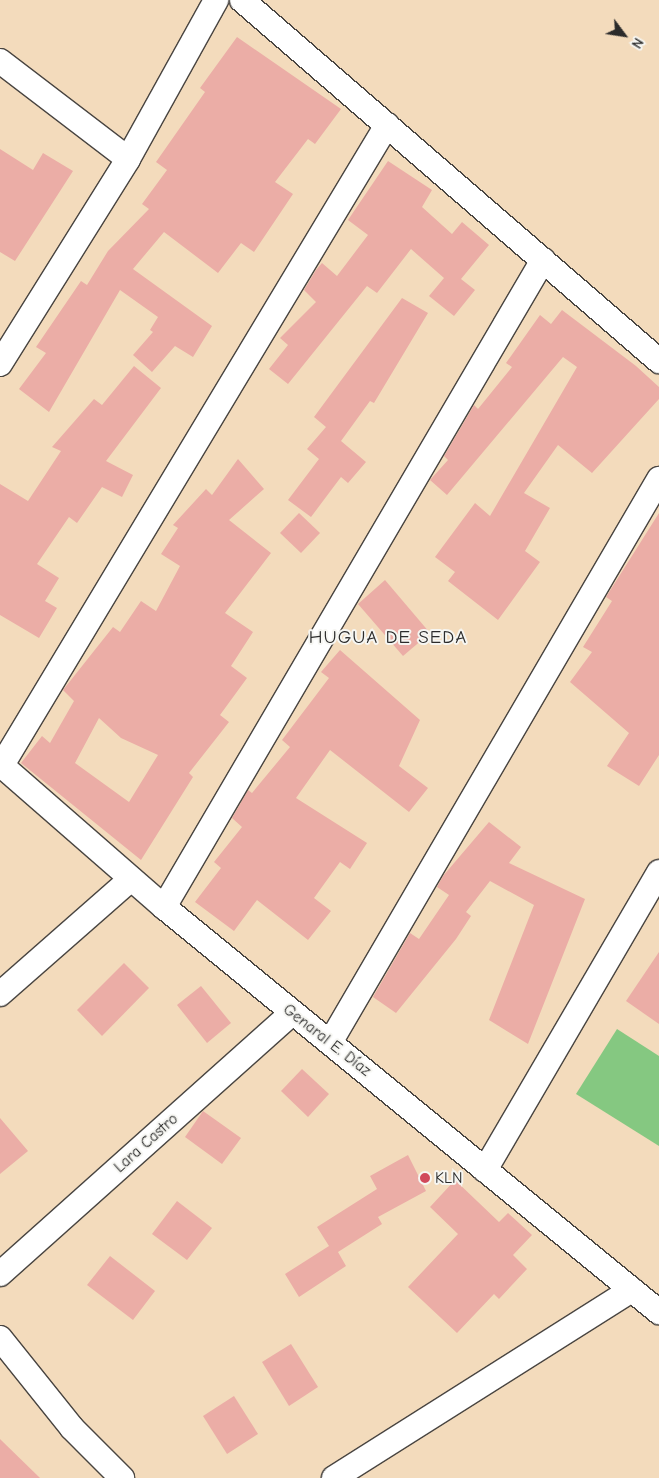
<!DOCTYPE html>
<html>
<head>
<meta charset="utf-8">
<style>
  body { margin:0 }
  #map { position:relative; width:659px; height:1478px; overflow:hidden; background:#f3dbbc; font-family:"Comic Neue",sans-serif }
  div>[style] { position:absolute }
  .green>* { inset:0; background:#85c881 }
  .building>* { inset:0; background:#ebada6 }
  .roads { filter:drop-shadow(1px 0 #494541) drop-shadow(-1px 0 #494541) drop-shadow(0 1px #494541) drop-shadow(0 -1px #494541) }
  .minor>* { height:24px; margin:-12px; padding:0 12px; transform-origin:12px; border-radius:12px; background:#fff }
  .dots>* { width:14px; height:14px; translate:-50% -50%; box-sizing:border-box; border:2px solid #f6f6f2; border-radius:50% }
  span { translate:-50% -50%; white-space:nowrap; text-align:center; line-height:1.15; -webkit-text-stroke:4px #f6f6f2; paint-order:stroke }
  .street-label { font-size:16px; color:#2b2b2b }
  .poi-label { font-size:16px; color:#2b2b2b }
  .left { translate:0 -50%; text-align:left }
  .quarter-label { font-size:19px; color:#2b2b2b; letter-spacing:1px }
  .north { position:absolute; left:599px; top:10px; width:50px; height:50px; -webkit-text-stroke:4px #f6f6f2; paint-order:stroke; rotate:121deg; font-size:14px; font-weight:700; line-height:20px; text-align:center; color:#2b2b2b }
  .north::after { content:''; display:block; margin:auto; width:18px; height:22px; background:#2b2b2b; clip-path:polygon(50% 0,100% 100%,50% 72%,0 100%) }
</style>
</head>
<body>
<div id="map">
  <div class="green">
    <i style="clip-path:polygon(617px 1029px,659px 1056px,659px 1146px,576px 1094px)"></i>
  </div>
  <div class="building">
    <i style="clip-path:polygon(237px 37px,341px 109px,315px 144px,308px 139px,275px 182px,293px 194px,254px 252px,241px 243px,218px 273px,164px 232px,133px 269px,212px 326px,193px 357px,175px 346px,152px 372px,133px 355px,153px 332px,150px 330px,158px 317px,120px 290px,49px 412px,19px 389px,46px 353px,36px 347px,81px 281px,87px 285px,108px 251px,149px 209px,142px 204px,167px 170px,156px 162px,205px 92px,200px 88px)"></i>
    <i style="clip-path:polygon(0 149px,33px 170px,43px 153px,73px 171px,15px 261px,0 252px)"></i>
    <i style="clip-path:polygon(388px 161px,432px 190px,422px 207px,452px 234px,462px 222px,489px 245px,461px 279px,475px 290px,454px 316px,429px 296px,444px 278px,411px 249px,377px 293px,367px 286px,288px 384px,269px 369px,288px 345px,280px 338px,316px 302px,304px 290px,316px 270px,322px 263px,337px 276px,368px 235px,348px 220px)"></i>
    <i style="clip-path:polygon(402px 298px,428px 313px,374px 403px,370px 401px,341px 441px,366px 462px,348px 483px,341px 477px,311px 517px,288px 500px,319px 459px,307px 449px,326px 427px,314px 417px)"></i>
    <i style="clip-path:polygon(562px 310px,636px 366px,659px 387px,659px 399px,592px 473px,558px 445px,524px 493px,550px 508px,525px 551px,540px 562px,498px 620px,448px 581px,455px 572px,435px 557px,475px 503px,490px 516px,577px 367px,563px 357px,447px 495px,430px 480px,448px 460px,444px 456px,474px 405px,478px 409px,512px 367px,506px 363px,540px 315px,551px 324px)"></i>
    <i style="clip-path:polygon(134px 366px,161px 388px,106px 461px,133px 475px,122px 497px,102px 487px,77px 523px,69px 517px,37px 564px,59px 578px,45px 601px,57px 608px,39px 638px,0 615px,0 484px,28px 501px,61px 451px,52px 447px,94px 399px,102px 405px)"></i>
    <i style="clip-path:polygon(evenodd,238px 459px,264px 489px,229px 520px,271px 553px,225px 613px,253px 632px,231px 666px,247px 678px,220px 715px,229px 722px,189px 773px,193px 777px,141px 860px,21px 763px,42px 736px,50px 743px,74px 701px,63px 690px,113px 627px,120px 632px,141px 601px,156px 611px,180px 566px,161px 554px,178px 528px,173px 525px,206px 489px,212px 495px,238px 459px,99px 718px,121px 738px,158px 755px,129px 802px,75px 763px,99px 718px)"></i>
    <i style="clip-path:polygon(299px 513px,320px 533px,301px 553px,280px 533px)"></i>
    <i style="clip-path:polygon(659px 513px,659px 755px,639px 786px,607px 766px,629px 733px,570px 682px,592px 652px,583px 647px,612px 601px,606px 597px)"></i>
    <i style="clip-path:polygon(385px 580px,430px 633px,403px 656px,358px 604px)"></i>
    <i style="clip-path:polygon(340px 650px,420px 720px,399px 766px,428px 788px,409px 812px,330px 750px,296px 798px,367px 843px,350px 869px,340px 862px,314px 898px,331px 911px,308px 940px,257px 900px,234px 931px,195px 902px,221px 868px,214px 862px,242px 827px,232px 818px,248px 790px,252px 793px,290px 747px,282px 740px,329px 678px,321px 672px)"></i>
    <i style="clip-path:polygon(489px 822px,521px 847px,509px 863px,585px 899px,528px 1044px,489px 1020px,534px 905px,490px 881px,466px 912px,471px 916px,456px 939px,396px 1013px,373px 997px,410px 933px,419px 939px,449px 895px,437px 887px,443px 876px)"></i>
    <i style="clip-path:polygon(659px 952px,659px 1024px,626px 1001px)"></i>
    <i style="clip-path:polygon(124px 963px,149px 988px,102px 1036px,77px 1010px)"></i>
    <i style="clip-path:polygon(201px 986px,231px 1023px,207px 1043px,177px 1005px)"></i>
    <i style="clip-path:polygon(302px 1069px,329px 1094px,308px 1117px,281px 1091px)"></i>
    <i style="clip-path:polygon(203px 1111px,241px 1138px,222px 1164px,185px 1137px)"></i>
    <i style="clip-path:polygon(0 1118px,28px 1151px,0 1174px)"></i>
    <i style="clip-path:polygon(408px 1155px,426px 1191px,378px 1217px,382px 1224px,338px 1252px,346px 1266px,299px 1297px,285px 1274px,329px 1246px,317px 1227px,377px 1189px,370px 1176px)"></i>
    <i style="clip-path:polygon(455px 1180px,499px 1222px,508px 1213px,532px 1235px,513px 1255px,527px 1269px,499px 1299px,494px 1294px,457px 1333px,408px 1287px,458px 1234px,430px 1207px)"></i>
    <i style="clip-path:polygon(177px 1201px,212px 1228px,187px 1260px,152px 1234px)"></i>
    <i style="clip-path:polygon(110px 1256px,155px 1291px,133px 1320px,87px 1285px)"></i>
    <i style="clip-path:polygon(291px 1344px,318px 1387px,289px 1406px,262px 1362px)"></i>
    <i style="clip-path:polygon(234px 1396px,258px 1434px,227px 1454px,203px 1416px)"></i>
    <i style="clip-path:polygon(0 1439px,40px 1478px,0 1478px)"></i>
  </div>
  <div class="roads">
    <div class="minor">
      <i style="left:242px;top:0;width:552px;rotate:40.88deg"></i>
      <i style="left:0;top:61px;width:161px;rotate:37.4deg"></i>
      <i style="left:0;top:364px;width:242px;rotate:-58deg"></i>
      <i style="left:128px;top:159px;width:182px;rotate:-61deg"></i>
      <i style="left:0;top:764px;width:218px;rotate:41.1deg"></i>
      <i style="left:164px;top:907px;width:640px;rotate:39.29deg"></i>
      <i style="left:2px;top:765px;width:747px;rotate:-58.97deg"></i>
      <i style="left:164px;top:907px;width:750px;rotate:-59.64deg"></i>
      <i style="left:0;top:994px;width:174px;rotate:-41.3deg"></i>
      <i style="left:331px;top:1041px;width:651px;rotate:-59.73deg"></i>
      <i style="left:485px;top:1170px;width:345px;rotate:-59.7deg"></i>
      <i style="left:0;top:1274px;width:392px;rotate:-41.8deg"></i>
      <i style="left:0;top:1338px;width:115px;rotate:51.3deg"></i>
      <i style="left:72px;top:1428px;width:71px;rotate:45deg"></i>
      <i style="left:334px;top:1478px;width:352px;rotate:-32.3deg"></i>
    </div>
  </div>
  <div class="dots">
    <i style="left:425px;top:1178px;background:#d1495b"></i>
  </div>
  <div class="street-label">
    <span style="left:327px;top:1040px;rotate:38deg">Genaral E. Díaz</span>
    <span style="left:146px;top:1143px;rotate:-42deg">Lara Castro</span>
  </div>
  <div class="poi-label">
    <span class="left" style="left:435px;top:1178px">KLN</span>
  </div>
  <div class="quarter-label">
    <span style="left:388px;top:638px">HUGUA DE SEDA</span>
  </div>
  <div class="north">N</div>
</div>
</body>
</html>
